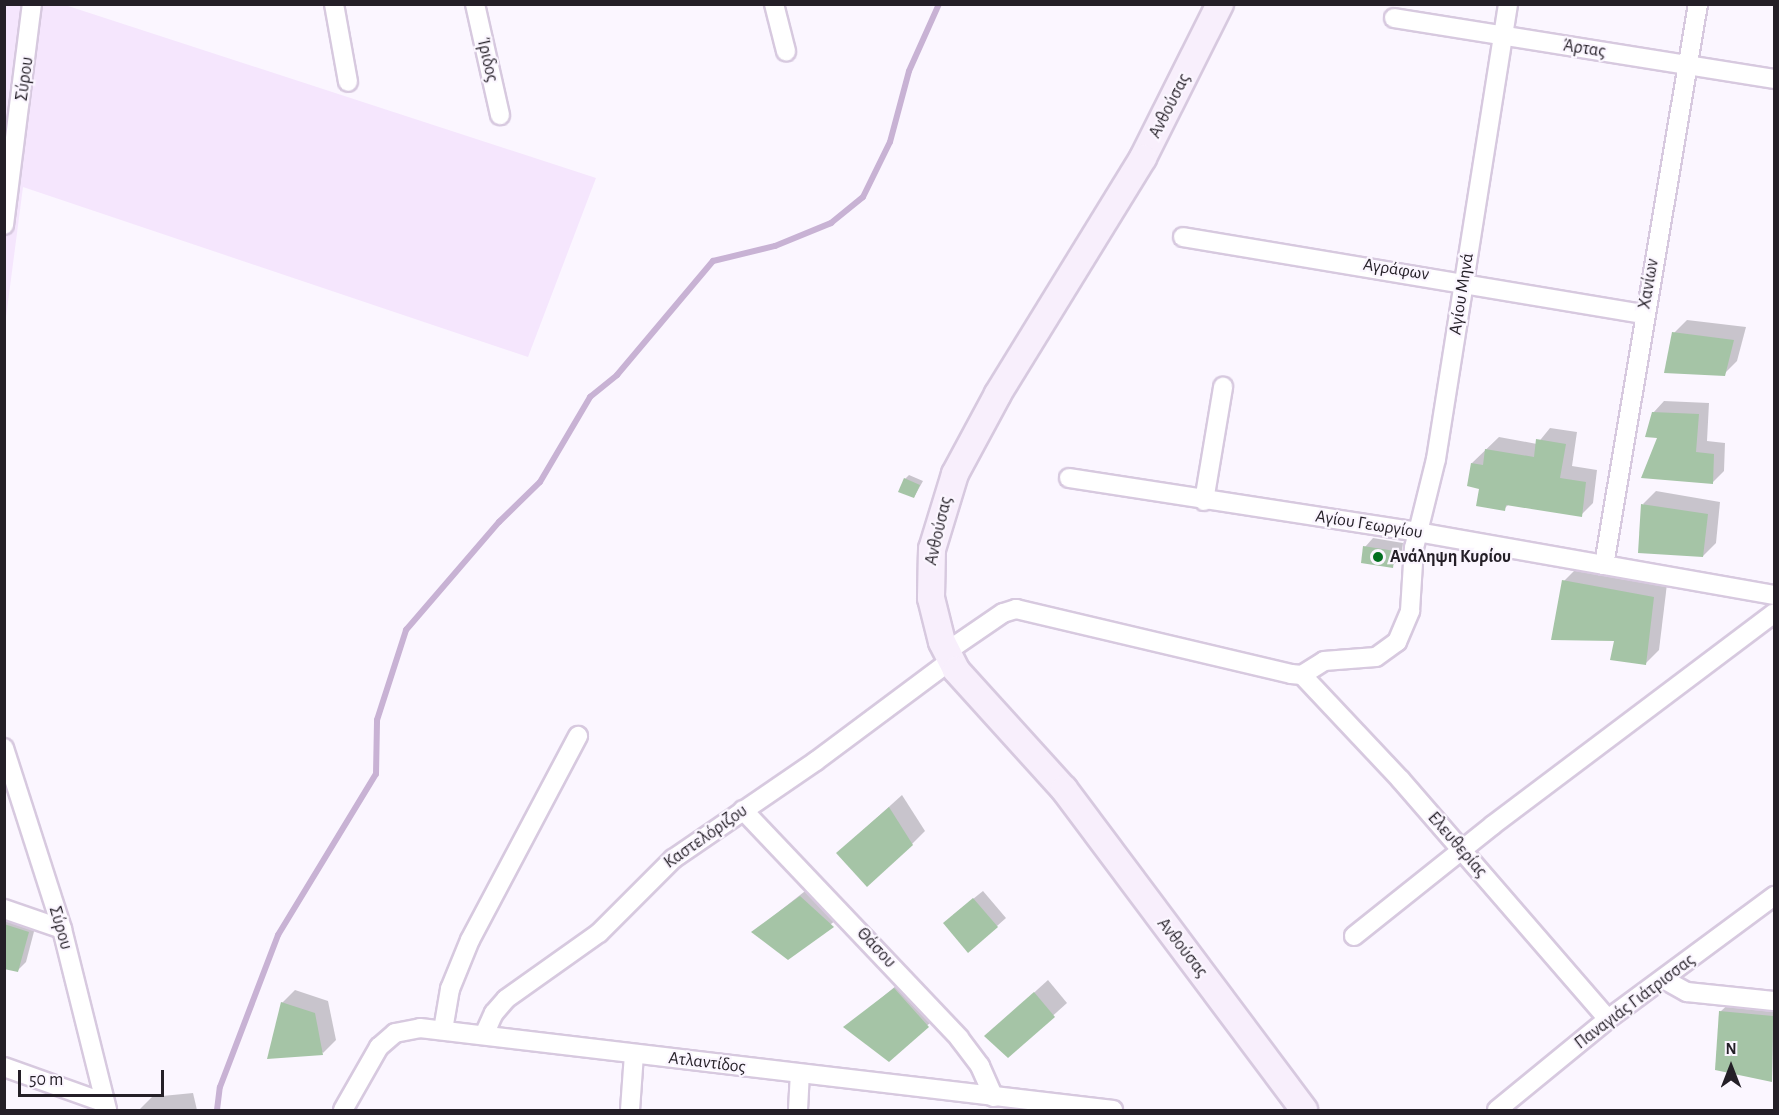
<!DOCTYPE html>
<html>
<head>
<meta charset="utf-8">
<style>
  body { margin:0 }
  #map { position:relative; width:1779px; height:1115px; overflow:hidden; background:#fbf6ff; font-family:"Alegreya Sans",sans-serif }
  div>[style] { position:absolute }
  .built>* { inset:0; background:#f5e6fd }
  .shadow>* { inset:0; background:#0003 }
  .stream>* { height:6px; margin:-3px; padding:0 3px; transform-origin:3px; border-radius:3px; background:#c8b2d4 }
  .building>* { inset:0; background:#a5c4a6 }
  .roads { filter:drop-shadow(2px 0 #d7c9df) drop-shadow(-2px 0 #d7c9df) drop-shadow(0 2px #d7c9df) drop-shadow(0 -2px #d7c9df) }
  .street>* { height:18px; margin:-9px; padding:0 9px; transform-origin:9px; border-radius:9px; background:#fff }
  .secondary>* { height:26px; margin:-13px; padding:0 13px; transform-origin:13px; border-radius:13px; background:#f8effc }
  .dots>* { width:16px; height:16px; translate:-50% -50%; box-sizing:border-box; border:3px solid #fbf6ff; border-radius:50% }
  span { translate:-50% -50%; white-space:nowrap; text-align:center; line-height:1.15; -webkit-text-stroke:4.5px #fbf6ff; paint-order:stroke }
  .street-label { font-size:18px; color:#241f27 }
  .poi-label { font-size:18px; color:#241f27; font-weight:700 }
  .left { translate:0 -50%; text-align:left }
  .frame { position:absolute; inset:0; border:6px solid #241f27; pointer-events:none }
  .north { position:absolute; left:1701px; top:1037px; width:60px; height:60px; -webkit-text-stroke:4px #fbf6ff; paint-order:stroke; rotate:0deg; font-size:16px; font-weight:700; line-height:24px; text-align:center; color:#241f27 }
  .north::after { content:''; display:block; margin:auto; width:21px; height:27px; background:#241f27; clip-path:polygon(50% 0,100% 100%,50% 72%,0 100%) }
  .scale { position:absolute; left:18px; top:1070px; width:146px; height:27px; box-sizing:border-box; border:3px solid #241f27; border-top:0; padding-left:8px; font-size:18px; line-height:21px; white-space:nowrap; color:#241f27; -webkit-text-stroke:4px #fbf6ff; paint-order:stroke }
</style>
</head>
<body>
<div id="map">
  <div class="built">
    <i style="clip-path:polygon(5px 5px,65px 5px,596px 178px,528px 357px,23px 187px,5px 325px)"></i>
  </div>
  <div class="shadow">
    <i style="clip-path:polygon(1687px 320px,1746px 327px,1737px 361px,1724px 374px,1674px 333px)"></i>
    <i style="clip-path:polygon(1664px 401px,1709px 403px,1707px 441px,1725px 443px,1724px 471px,1713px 482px,1659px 436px,1653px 413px)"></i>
    <i style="clip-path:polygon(1550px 428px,1577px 432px,1572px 466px,1597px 470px,1593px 503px,1581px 515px,1509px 504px,1504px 509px,1481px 487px,1472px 463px,1499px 437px,1537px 444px)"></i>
    <i style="clip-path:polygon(909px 475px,923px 481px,914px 497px,905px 479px)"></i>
    <i style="clip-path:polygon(1656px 491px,1720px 502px,1716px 543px,1703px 556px,1643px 504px)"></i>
    <i style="clip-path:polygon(1373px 538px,1403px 543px,1401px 558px,1392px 566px,1365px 547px)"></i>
    <i style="clip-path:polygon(1577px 568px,1667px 584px,1659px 650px,1646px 663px,1615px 640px,1564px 581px)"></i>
    <i style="clip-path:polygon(902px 795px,925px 831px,912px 844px,838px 853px)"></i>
    <i style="clip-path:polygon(814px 884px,845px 913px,788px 958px,753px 932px)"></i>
    <i style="clip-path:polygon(983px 891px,1006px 918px,997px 926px,953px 915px)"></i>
    <i style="clip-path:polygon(4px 914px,36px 924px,26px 962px,17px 971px,4px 968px)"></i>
    <i style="clip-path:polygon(908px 976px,941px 1013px,889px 1060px,846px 1027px)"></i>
    <i style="clip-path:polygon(1048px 980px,1067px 1003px,1008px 1056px,986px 1036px)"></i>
    <i style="clip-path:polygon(295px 990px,328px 1001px,336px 1040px,323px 1053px,282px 1003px)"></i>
    <i style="clip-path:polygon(1734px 999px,1774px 1003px,1772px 1080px,1720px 1012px)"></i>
    <i style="clip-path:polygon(193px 1093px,197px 1110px,139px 1110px,152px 1097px)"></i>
  </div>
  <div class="stream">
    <i style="left:217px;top:1110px;width:23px;rotate:-83deg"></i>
    <i style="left:220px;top:1087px;width:163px;rotate:-69.1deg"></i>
    <i style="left:278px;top:935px;width:188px;rotate:-58.7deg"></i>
    <i style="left:376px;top:774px;width:54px;rotate:-88.9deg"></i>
    <i style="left:377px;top:720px;width:95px;rotate:-72.1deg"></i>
    <i style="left:406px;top:630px;width:143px;rotate:-49.3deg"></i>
    <i style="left:499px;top:522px;width:57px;rotate:-44.3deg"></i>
    <i style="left:540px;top:482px;width:99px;rotate:-59.5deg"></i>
    <i style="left:590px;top:397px;width:35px;rotate:-39deg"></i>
    <i style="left:617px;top:375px;width:149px;rotate:-49.9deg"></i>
    <i style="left:713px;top:261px;width:64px;rotate:-13.6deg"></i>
    <i style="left:775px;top:246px;width:61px;rotate:-22.3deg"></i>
    <i style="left:831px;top:223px;width:41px;rotate:-39.1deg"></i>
    <i style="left:863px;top:197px;width:61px;rotate:-63.9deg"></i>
    <i style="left:890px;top:142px;width:73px;rotate:-75deg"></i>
    <i style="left:909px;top:71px;width:73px;rotate:-65.9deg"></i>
  </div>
  <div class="building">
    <i style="clip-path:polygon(1672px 332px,1734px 340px,1725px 376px,1664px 373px)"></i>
    <i style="clip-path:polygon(1652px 412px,1699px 414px,1696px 452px,1714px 454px,1713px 484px,1641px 478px,1657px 438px,1645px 437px)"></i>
    <i style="clip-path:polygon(1536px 439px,1566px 444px,1560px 478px,1586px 482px,1582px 517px,1506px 505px,1505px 511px,1476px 506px,1479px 489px,1467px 486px,1471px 463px,1483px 465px,1485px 449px,1534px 457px)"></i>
    <i style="clip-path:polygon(904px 478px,920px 485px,914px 498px,898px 492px)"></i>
    <i style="clip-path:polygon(1641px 504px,1708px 514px,1703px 557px,1638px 553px)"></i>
    <i style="clip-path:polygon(1363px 546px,1395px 551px,1393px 568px,1361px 563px)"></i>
    <i style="clip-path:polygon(1562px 580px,1654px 597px,1646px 665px,1610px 660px,1614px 641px,1551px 640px)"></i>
    <i style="clip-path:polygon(889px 807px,913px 845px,867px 887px,836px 853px)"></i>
    <i style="clip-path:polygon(800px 896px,834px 927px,788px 960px,751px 932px)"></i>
    <i style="clip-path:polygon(973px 898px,998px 927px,968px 953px,943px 923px)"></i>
    <i style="clip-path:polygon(4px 924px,29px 932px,18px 972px,4px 969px)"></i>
    <i style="clip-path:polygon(894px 988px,929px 1027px,889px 1062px,843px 1027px)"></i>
    <i style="clip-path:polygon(1034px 992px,1055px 1017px,1008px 1058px,984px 1036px)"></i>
    <i style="clip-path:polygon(281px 1002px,315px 1013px,323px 1055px,267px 1059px)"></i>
    <i style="clip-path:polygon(1719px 1011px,1773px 1016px,1772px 1082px,1715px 1070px)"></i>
  </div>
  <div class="roads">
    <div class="street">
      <i style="left:334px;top:4px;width:79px;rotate:79.8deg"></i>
      <i style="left:475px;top:4px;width:114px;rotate:77.3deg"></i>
      <i style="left:774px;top:4px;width:49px;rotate:75.7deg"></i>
      <i style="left:1394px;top:18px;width:385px;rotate:9.1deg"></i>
      <i style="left:4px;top:225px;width:223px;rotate:-82.8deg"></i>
      <i style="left:1183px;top:237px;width:467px;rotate:9.5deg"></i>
      <i style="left:1069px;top:478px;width:352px;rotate:8.8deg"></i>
      <i style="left:1417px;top:532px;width:363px;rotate:10deg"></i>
      <i style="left:1204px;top:501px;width:116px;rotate:-80.5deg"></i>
      <i style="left:1604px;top:565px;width:569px;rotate:-80.49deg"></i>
      <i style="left:946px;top:652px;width:69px;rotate:-34.4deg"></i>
      <i style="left:1003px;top:613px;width:14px;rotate:-17deg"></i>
      <i style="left:1016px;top:609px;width:283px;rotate:13.3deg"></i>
      <i style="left:1291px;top:674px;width:11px;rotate:5deg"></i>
      <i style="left:1302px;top:675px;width:26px;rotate:-32deg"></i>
      <i style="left:1324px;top:661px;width:52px;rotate:-4.4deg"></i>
      <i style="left:1376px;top:657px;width:26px;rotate:-36deg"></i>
      <i style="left:1397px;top:642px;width:34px;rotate:-67deg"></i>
      <i style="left:1410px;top:611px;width:63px;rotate:-86.4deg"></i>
      <i style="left:1414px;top:548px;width:92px;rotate:-76.1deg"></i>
      <i style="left:1436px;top:459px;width:461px;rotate:-81deg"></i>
      <i style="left:1302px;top:675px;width:143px;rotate:46.7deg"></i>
      <i style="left:1400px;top:779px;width:318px;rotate:49.1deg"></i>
      <i style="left:4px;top:748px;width:190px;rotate:72.2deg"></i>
      <i style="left:62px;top:929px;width:187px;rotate:76deg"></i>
      <i style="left:743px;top:810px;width:314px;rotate:46.5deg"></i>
      <i style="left:959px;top:1038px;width:35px;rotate:53deg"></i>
      <i style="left:980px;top:1066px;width:34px;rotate:66deg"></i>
      <i style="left:4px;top:909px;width:61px;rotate:19deg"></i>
      <i style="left:1354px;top:936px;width:178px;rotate:-38.6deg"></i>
      <i style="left:1493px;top:825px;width:352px;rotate:-37deg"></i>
      <i style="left:1665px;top:980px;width:25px;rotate:29deg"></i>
      <i style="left:1687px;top:992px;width:87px;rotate:5.9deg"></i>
      <i style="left:443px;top:1030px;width:42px;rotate:-80.3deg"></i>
      <i style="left:450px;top:989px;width:53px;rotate:-67.8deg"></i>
      <i style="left:470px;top:940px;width:231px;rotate:-62.1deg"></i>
      <i style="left:484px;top:1035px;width:24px;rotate:-66deg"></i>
      <i style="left:494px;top:1013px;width:18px;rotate:-49deg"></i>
      <i style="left:506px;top:999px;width:114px;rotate:-35.4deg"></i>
      <i style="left:599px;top:933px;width:105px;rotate:-45deg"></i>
      <i style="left:673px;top:859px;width:173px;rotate:-34.4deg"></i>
      <i style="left:816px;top:761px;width:167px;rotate:-36.7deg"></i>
      <i style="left:4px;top:1067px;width:107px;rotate:19.6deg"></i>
      <i style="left:343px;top:1110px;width:73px;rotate:-60.3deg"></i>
      <i style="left:379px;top:1047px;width:21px;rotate:-41deg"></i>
      <i style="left:395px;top:1033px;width:25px;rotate:-11deg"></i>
      <i style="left:420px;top:1028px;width:698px;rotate:6.75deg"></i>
      <i style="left:630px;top:1110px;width:56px;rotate:-85.9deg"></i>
      <i style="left:798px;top:1110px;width:36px;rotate:-87deg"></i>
      <i style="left:1497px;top:1110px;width:144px;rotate:-39.3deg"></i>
      <i style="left:1608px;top:1019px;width:207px;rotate:-36.5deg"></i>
    </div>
    <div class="secondary">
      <i style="left:1220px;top:4px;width:172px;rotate:116.6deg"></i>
      <i style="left:1143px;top:158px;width:277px;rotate:121.6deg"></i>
      <i style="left:998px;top:394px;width:91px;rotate:118.3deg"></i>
      <i style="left:955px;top:474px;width:78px;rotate:107deg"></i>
      <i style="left:932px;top:549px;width:49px;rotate:91.2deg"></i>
      <i style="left:931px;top:598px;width:45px;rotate:76deg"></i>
      <i style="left:942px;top:642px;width:31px;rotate:63deg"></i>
      <i style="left:956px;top:670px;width:161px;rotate:47.8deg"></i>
      <i style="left:1064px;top:789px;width:401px;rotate:53.2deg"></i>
    </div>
  </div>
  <div class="dots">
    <i style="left:1378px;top:557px;background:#026f1f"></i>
  </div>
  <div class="street-label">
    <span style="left:1584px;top:49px;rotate:9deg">Άρτας</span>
    <span style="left:487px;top:60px;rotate:77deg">Ίριδος</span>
    <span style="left:25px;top:79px;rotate:-82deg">Σύρου</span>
    <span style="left:1170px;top:106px;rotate:-63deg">Ανθούσας</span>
    <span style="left:1396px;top:270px;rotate:9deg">Αγράφων</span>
    <span style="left:1649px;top:284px;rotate:-80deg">Χανίων</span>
    <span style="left:1462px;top:294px;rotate:-81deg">Αγίου Μηνά</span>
    <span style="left:1369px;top:525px;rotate:9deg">Αγίου Γεωργίου</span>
    <span style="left:939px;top:531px;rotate:-77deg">Ανθούσας</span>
    <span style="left:706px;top:837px;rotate:-35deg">Καστελόριζου</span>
    <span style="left:1457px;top:845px;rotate:49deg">Ελευθερίας</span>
    <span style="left:60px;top:928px;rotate:74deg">Σύρου</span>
    <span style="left:876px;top:948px;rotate:47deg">Θάσου</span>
    <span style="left:1182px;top:948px;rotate:52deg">Ανθούσας</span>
    <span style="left:1635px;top:1002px;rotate:-37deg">Παναγιάς Γιάτρισσας</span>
    <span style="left:707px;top:1063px;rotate:7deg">Ατλαντίδος</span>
  </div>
  <div class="poi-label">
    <span class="left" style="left:1390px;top:557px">Ανάληψη Κυρίου</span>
  </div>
  <div class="frame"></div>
  <div class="north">N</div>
  <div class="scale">50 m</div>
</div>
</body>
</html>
